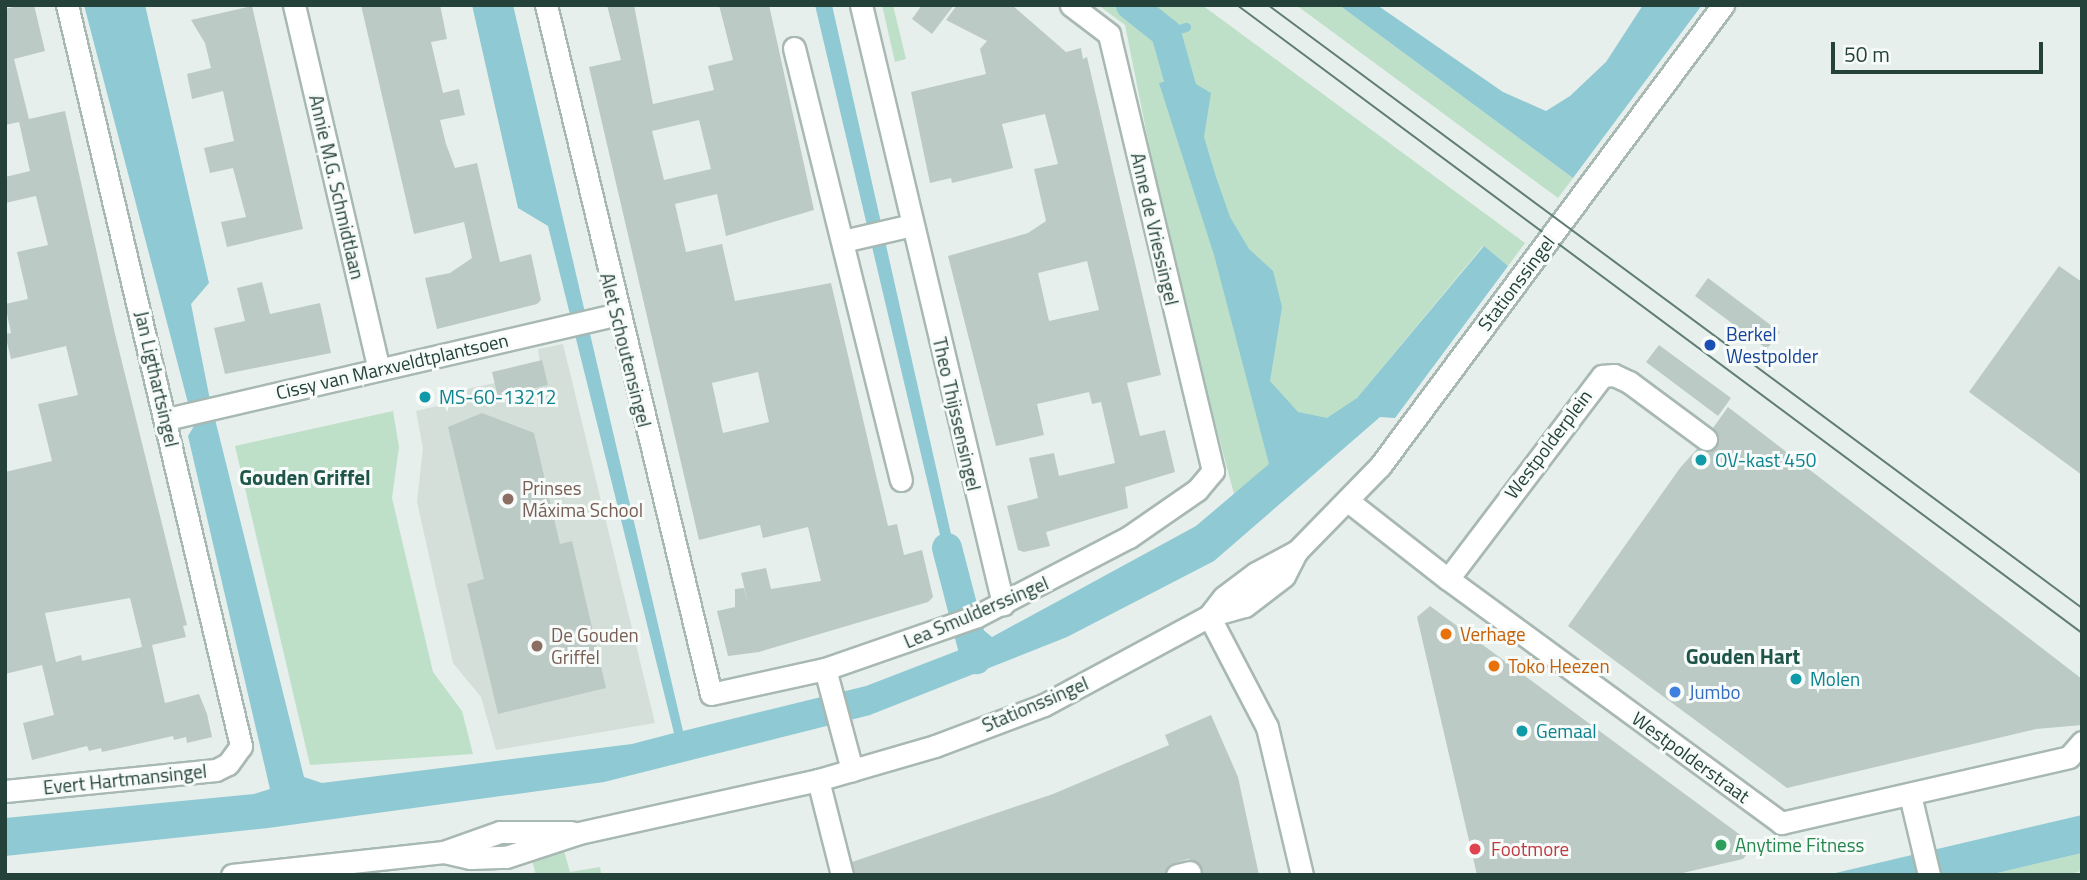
<!DOCTYPE html>
<html>
<head>
<meta charset="utf-8">
<style>
  body { margin:0 }
  #map { position:relative; width:2087px; height:880px; overflow:hidden; background:#e6efeb; font-family:"Titillium Web",sans-serif }
  div>[style] { position:absolute }
  .built>* { inset:0; background:#d4dfda }
  .green>* { inset:0; background:#bfe0c8 }
  .water>* { inset:0; background:#8ec9d4 }
  .stream>* { height:9px; margin:-4.5px; padding:0 4.5px; transform-origin:4.5px; border-radius:4.5px; background:#8ec9d4 }
  .canal>* { height:30px; margin:-15px; padding:0 15px; transform-origin:15px; border-radius:15px; background:#8ec9d4 }
  .building>* { inset:0; background:#bbcac4 }
  .roads { filter:drop-shadow(2px 0 #a8b8b2) drop-shadow(-2px 0 #a8b8b2) drop-shadow(0 2px #a8b8b2) drop-shadow(0 -2px #a8b8b2) }
  .minor>* { height:21px; margin:-10.5px; padding:0 10.5px; transform-origin:10.5px; border-radius:10.5px; background:#fff }
  .tram>* { height:2px; margin:-1px; padding:0 1px; transform-origin:1px; border-radius:1px; background:#5f7d75 }
  .dots>* { width:19px; height:19px; translate:-50% -50%; box-sizing:border-box; border:4px solid #f7fbf9; border-radius:50% }
  span { translate:-50% -50%; white-space:nowrap; text-align:center; line-height:1.15; -webkit-text-stroke:6px #f7fbf9; paint-order:stroke }
  .street-label { font-size:19px; color:#24423a }
  .transit-label { font-size:19px; color:#164399 }
  .left { translate:0 -50%; text-align:left }
  .culture-label { font-size:19px; color:#0d838f }
  .education-label { font-size:19px; color:#785e54 }
  .food-label { font-size:19px; color:#c56008 }
  .shop-label { font-size:19px; color:#366cbe }
  .leisure-label { font-size:19px; color:#27864d }
  .health-label { font-size:19px; color:#be3a42 }
  .neighbourhood-label { font-size:21px; color:#1f5548; font-weight:700 }
  .frame { position:absolute; inset:0; border:7px solid #24423a; pointer-events:none }
  .scale { position:absolute; left:1831px; top:42px; width:212px; height:32px; box-sizing:border-box; border:4px solid #24423a; border-top:0; padding-left:9px; font-size:21px; line-height:24px; white-space:nowrap; color:#24423a; -webkit-text-stroke:5px #f7fbf9; paint-order:stroke }
</style>
</head>
<body>
<div id="map">
  <div class="built">
    <i style="clip-path:polygon(563px 344px,655px 723px,496px 750px,481px 697px,453px 663px,417px 502px,423px 448px,416px 411px,445px 404px,443px 394px,541px 373px,538px 349px)"></i>
  </div>
  <div class="green">
    <i style="clip-path:polygon(882px 5px,893px 5px,906px 59px,895px 62px)"></i>
    <i style="clip-path:polygon(1098px 5px,1202px 5px,1525px 243px,1508px 266px,1483px 246px,1357px 398px,1234px 494px,1174px 270px,1125px 25px)"></i>
    <i style="clip-path:polygon(1296px 5px,1339px 5px,1573px 178px,1558px 198px)"></i>
    <i style="clip-path:polygon(393px 411px,399px 447px,392px 498px,433px 672px,462px 711px,473px 754px,310px 765px,235px 446px)"></i>
    <i style="clip-path:polygon(564px 851px,570px 872px,600px 867px,601px 873px,536px 875px,532px 860px)"></i>
    <i style="clip-path:polygon(2082px 853px,2082px 871px,2064px 875px,1989px 875px)"></i>
  </div>
  <div class="water">
    <i style="clip-path:polygon(84px 5px,145px 5px,209px 283px,191px 304px,209px 395px,304px 777px,322px 783px,632px 744px,674px 733px,548px 226px,518px 208px,472px 5px,513px 5px,683px 731px,866px 686px,962px 649px,961px 636px,981px 628px,992px 637px,1196px 526px,1269px 464px,1214px 255px,1159px 83px,1184px 77px,1211px 93px,1204px 137px,1216px 177px,1230px 217px,1249px 249px,1273px 271px,1282px 307px,1270px 381px,1298px 412px,1327px 418px,1357px 398px,1484px 246px,1508px 266px,1395px 418px,1380px 417px,1214px 561px,1067px 637px,870px 715px,604px 782px,268px 828px,5px 856px,5px 818px,254px 794px,270px 789px,188px 436px,194px 426px)"></i>
    <i style="clip-path:polygon(815px 5px,832px 5px,962px 583px,953px 590px)"></i>
    <i style="clip-path:polygon(1339px 5px,1377px 5px,1503px 92px,1546px 111px,1570px 96px,1606px 62px,1643px 5px,1702px 5px,1573px 178px)"></i>
    <i style="clip-path:polygon(2082px 815px,2082px 853px,1989px 875px,1827px 875px)"></i>
  </div>
  <div class="stream">
    <i style="left:1166px;top:33px;width:21px;rotate:-17deg"></i>
  </div>
  <div class="canal">
    <i style="left:1131px;top:5px;width:45px;rotate:38.7deg"></i>
    <i style="left:1166px;top:33px;width:85px;rotate:74.3deg"></i>
    <i style="left:947px;top:548px;width:115px;rotate:75.4deg"></i>
  </div>
  <div class="building">
    <i style="clip-path:polygon(evenodd,22px 5px,34px 5px,45px 51px,14px 59px,29px 119px,65px 111px,115px 334px,187px 625px,183px 626px,186px 637px,152px 645px,165px 703px,199px 694px,207px 714px,212px 737px,187px 743px,186px 737px,174px 740px,173px 736px,102px 752px,101px 748px,89px 751px,87px 746px,32px 760px,23px 723px,54px 715px,42px 665px,5px 674px,5px 472px,52px 461px,38px 404px,78px 395px,66px 346px,11px 359px,5px 334px,11px 333px,5px 304px,28px 299px,17px 252px,48px 245px,36px 196px,5px 203px,5px 177px,30px 171px,19px 122px,5px 125px,5px 9px,22px 5px,130px 598px,142px 647px,82px 661px,81px 655px,56px 662px,45px 613px,130px 598px)"></i>
    <i style="clip-path:polygon(361px 5px,440px 5px,447px 39px,431px 42px,443px 93px,459px 89px,465px 115px,440px 120px,446px 144px,455px 168px,477px 163px,500px 262px,531px 254px,541px 300px,537px 304px,437px 329px,425px 278px,450px 273px,472px 258px,464px 222px,414px 234px)"></i>
    <i style="clip-path:polygon(evenodd,607px 5px,634px 5px,653px 104px,714px 90px,708px 66px,733px 60px,719px 5px,769px 5px,814px 210px,726px 236px,717px 194px,675px 204px,686px 252px,722px 244px,735px 301px,831px 283px,888px 526px,897px 524px,904px 555px,922px 550px,933px 597px,928px 602px,759px 652px,728px 656px,717px 611px,735px 607px,735px 589px,744px 588px,748px 604px,741px 573px,766px 568px,771px 589px,821px 581px,808px 527px,763px 538px,760px 525px,699px 540px,589px 67px,621px 60px,607px 5px,699px 120px,711px 169px,664px 180px,652px 131px,699px 120px,607px 5px,758px 372px,769px 422px,723px 433px,712px 383px,758px 372px)"></i>
    <i style="clip-path:polygon(922px 5px,954px 5px,932px 34px,912px 19px)"></i>
    <i style="clip-path:polygon(evenodd,957px 5px,1012px 5px,1066px 52px,1081px 48px,1083px 59px,1087px 57px,1161px 375px,1127px 383px,1140px 436px,1165px 430px,1175px 472px,1125px 487px,1128px 508px,1046px 532px,1050px 546px,1024px 552px,1018px 550px,1007px 506px,1038px 498px,1029px 458px,1054px 453px,1059px 476px,1115px 463px,1101px 402px,1092px 404px,1089px 392px,1037px 404px,1044px 435px,996px 446px,948px 256px,1028px 233px,1046px 221px,1034px 169px,1058px 164px,1045px 114px,1002px 124px,1013px 168px,952px 183px,951px 178px,930px 183px,911px 92px,986px 74px,980px 49px,987px 41px,946px 20px,957px 5px,1087px 261px,1099px 310px,1049px 321px,1038px 273px,1087px 261px)"></i>
    <i style="clip-path:polygon(252px 6px,303px 229px,227px 247px,221px 222px,246px 217px,233px 168px,210px 173px,204px 148px,234px 141px,223px 91px,192px 99px,187px 74px,211px 68px,205px 43px,191px 20px)"></i>
    <i style="clip-path:polygon(2059px 266px,2082px 282px,2082px 475px,1969px 392px)"></i>
    <i style="clip-path:polygon(1708px 278px,1780px 332px,1767px 349px,1695px 296px)"></i>
    <i style="clip-path:polygon(262px 282px,270px 314px,320px 303px,331px 353px,225px 374px,214px 328px,245px 321px,237px 288px)"></i>
    <i style="clip-path:polygon(1659px 345px,1731px 398px,1718px 416px,1646px 362px)"></i>
    <i style="clip-path:polygon(542px 360px,548px 385px,498px 397px,492px 372px)"></i>
    <i style="clip-path:polygon(1728px 407px,2082px 679px,2082px 725px,2036px 729px,1787px 788px,1568px 626px,1680px 468px,1697px 449px,1705px 452px,1717px 446px,1718px 434px,1713px 428px)"></i>
    <i style="clip-path:polygon(482px 413px,534px 433px,560px 544px,572px 541px,606px 688px,498px 714px,467px 584px,484px 579px,448px 427px)"></i>
    <i style="clip-path:polygon(1430px 606px,1754px 845px,1743px 859px,1674px 875px,1477px 875px,1417px 617px)"></i>
    <i style="clip-path:polygon(1211px 715px,1238px 777px,1259px 875px,1203px 875px,1199px 863px,1188px 859px,1169px 865px,1164px 875px,855px 875px,852px 862px,1053px 794px,1169px 745px,1165px 735px)"></i>
  </div>
  <div class="roads">
    <div class="minor">
      <i style="left:294px;top:5px;width:374px;rotate:76.9deg"></i>
      <i style="left:546px;top:5px;width:708px;rotate:76.53deg"></i>
      <i style="left:711px;top:694px;width:117px;rotate:-12.4deg"></i>
      <i style="left:825px;top:669px;width:161px;rotate:-19.2deg"></i>
      <i style="left:977px;top:616px;width:171px;rotate:-27.5deg"></i>
      <i style="left:1129px;top:537px;width:83px;rotate:-34.7deg"></i>
      <i style="left:1197px;top:490px;width:25px;rotate:-50deg"></i>
      <i style="left:1213px;top:471px;width:449px;rotate:-103.4deg"></i>
      <i style="left:1109px;top:34px;width:48px;rotate:-142.7deg"></i>
      <i style="left:861px;top:5px;width:616px;rotate:76.66deg"></i>
      <i style="left:794px;top:48px;width:445px;rotate:76.1deg"></i>
      <i style="left:843px;top:241px;width:71px;rotate:-13.1deg"></i>
      <i style="left:167px;top:419px;width:462px;rotate:-13.1deg"></i>
      <i style="left:1348px;top:501px;width:127px;rotate:38deg"></i>
      <i style="left:1448px;top:579px;width:413px;rotate:36.2deg"></i>
      <i style="left:1781px;top:823px;width:295px;rotate:-12.9deg"></i>
      <i style="left:2069px;top:757px;width:20px;rotate:-49deg"></i>
      <i style="left:1448px;top:579px;width:255px;rotate:-52.8deg"></i>
      <i style="left:1602px;top:376px;width:12px;rotate:-5deg"></i>
      <i style="left:1614px;top:375px;width:17px;rotate:25deg"></i>
      <i style="left:1629px;top:382px;width:96px;rotate:36.5deg"></i>
      <i style="left:1209px;top:616px;width:125px;rotate:62.4deg"></i>
      <i style="left:1267px;top:727px;width:152px;rotate:76.7deg"></i>
      <i style="left:1209px;top:616px;width:24px;rotate:-52deg"></i>
      <i style="left:1224px;top:597px;width:40px;rotate:-37deg"></i>
      <i style="left:1256px;top:573px;width:47px;rotate:-28.2deg"></i>
      <i style="left:825px;top:669px;width:105px;rotate:75deg"></i>
      <i style="left:818px;top:780px;width:98px;rotate:75.8deg"></i>
      <i style="left:5px;top:791px;width:212px;rotate:-5.7deg"></i>
      <i style="left:216px;top:770px;width:13px;rotate:-27deg"></i>
      <i style="left:228px;top:764px;width:22px;rotate:-54deg"></i>
      <i style="left:241px;top:746px;width:761px;rotate:-103.21deg"></i>
      <i style="left:1910px;top:795px;width:82px;rotate:76.6deg"></i>
      <i style="left:444px;top:852px;width:59px;rotate:-19.7deg"></i>
      <i style="left:500px;top:832px;width:71px"></i>
      <i style="left:232px;top:875px;width:213px;rotate:-6.2deg"></i>
      <i style="left:444px;top:852px;width:27px;rotate:13deg"></i>
      <i style="left:470px;top:858px;width:36px;rotate:-2deg"></i>
      <i style="left:506px;top:857px;width:77px;rotate:-18.2deg"></i>
      <i style="left:579px;top:833px;width:245px;rotate:-12.5deg"></i>
      <i style="left:818px;top:780px;width:122px;rotate:-16.2deg"></i>
      <i style="left:935px;top:746px;width:116px;rotate:-20.6deg"></i>
      <i style="left:1044px;top:705px;width:187px;rotate:-28.3deg"></i>
      <i style="left:1209px;top:616px;width:37px;rotate:-16deg"></i>
      <i style="left:1245px;top:606px;width:49px;rotate:-37.6deg"></i>
      <i style="left:1284px;top:576px;width:28px;rotate:-63deg"></i>
      <i style="left:1297px;top:551px;width:119px;rotate:-45.7deg"></i>
      <i style="left:1380px;top:466px;width:575px;rotate:-53.35deg"></i>
      <i style="left:1177px;top:875px;width:13px;rotate:-13deg"></i>
    </div>
  </div>
  <div class="tram">
    <i style="left:1237px;top:5px;width:1053px;rotate:36.62deg"></i>
    <i style="left:1268px;top:5px;width:1013px;rotate:36.53deg"></i>
  </div>
  <div class="dots">
    <i style="left:1710px;top:345px;background:#1a4fb4"></i>
    <i style="left:425px;top:397px;background:#0f9aa8"></i>
    <i style="left:1701px;top:460px;background:#0f9aa8"></i>
    <i style="left:508px;top:499px;background:#8d6e63"></i>
    <i style="left:1446px;top:634px;background:#e8710a"></i>
    <i style="left:537px;top:646px;background:#8d6e63"></i>
    <i style="left:1494px;top:666px;background:#e8710a"></i>
    <i style="left:1796px;top:679px;background:#0f9aa8"></i>
    <i style="left:1675px;top:692px;background:#3f7fe0"></i>
    <i style="left:1522px;top:731px;background:#0f9aa8"></i>
    <i style="left:1721px;top:845px;background:#2e9e5b"></i>
    <i style="left:1475px;top:849px;background:#e0444e"></i>
  </div>
  <div class="street-label">
    <span style="left:337px;top:187px;rotate:77deg">Annie M.G. Schmidtlaan</span>
    <span style="left:1155px;top:229px;rotate:77deg">Anne de Vriessingel</span>
    <span style="left:1516px;top:283px;rotate:-53deg">Stationssingel</span>
    <span style="left:626px;top:350px;rotate:76deg">Alet Schoutensingel</span>
    <span style="left:392px;top:366px;rotate:-13deg">Cissy van Marxveldtplantsoen</span>
    <span style="left:157px;top:379px;rotate:77deg">Jan Ligthartsingel</span>
    <span style="left:957px;top:414px;rotate:77deg">Theo Thijssensingel</span>
    <span style="left:1548px;top:444px;rotate:-53deg">Westpolderplein</span>
    <span style="left:976px;top:612px;rotate:-23deg">Lea Smulderssingel</span>
    <span style="left:1035px;top:704px;rotate:-23deg">Stationssingel</span>
    <span style="left:1691px;top:757px;rotate:36deg">Westpolderstraat</span>
    <span style="left:125px;top:779px;rotate:-6deg">Evert Hartmansingel</span>
  </div>
  <div class="transit-label">
    <span class="left" style="left:1726px;top:345px">Berkel<br>Westpolder</span>
  </div>
  <div class="culture-label">
    <span class="left" style="left:439px;top:397px">MS-60-13212</span>
    <span class="left" style="left:1715px;top:460px">OV-kast 450</span>
    <span class="left" style="left:1810px;top:679px">Molen</span>
    <span class="left" style="left:1536px;top:731px">Gemaal</span>
  </div>
  <div class="education-label">
    <span class="left" style="left:522px;top:499px">Prinses<br>Máxima School</span>
    <span class="left" style="left:551px;top:646px">De Gouden<br>Griffel</span>
  </div>
  <div class="food-label">
    <span class="left" style="left:1460px;top:634px">Verhage</span>
    <span class="left" style="left:1508px;top:666px">Toko Heezen</span>
  </div>
  <div class="shop-label">
    <span class="left" style="left:1689px;top:692px">Jumbo</span>
  </div>
  <div class="leisure-label">
    <span class="left" style="left:1735px;top:845px">Anytime Fitness</span>
  </div>
  <div class="health-label">
    <span class="left" style="left:1491px;top:849px">Footmore</span>
  </div>
  <div class="neighbourhood-label">
    <span style="left:305px;top:477px">Gouden Griffel</span>
    <span style="left:1743px;top:656px">Gouden Hart</span>
  </div>
  <div class="frame"></div>
  <div class="scale">50 m</div>
</div>
</body>
</html>
